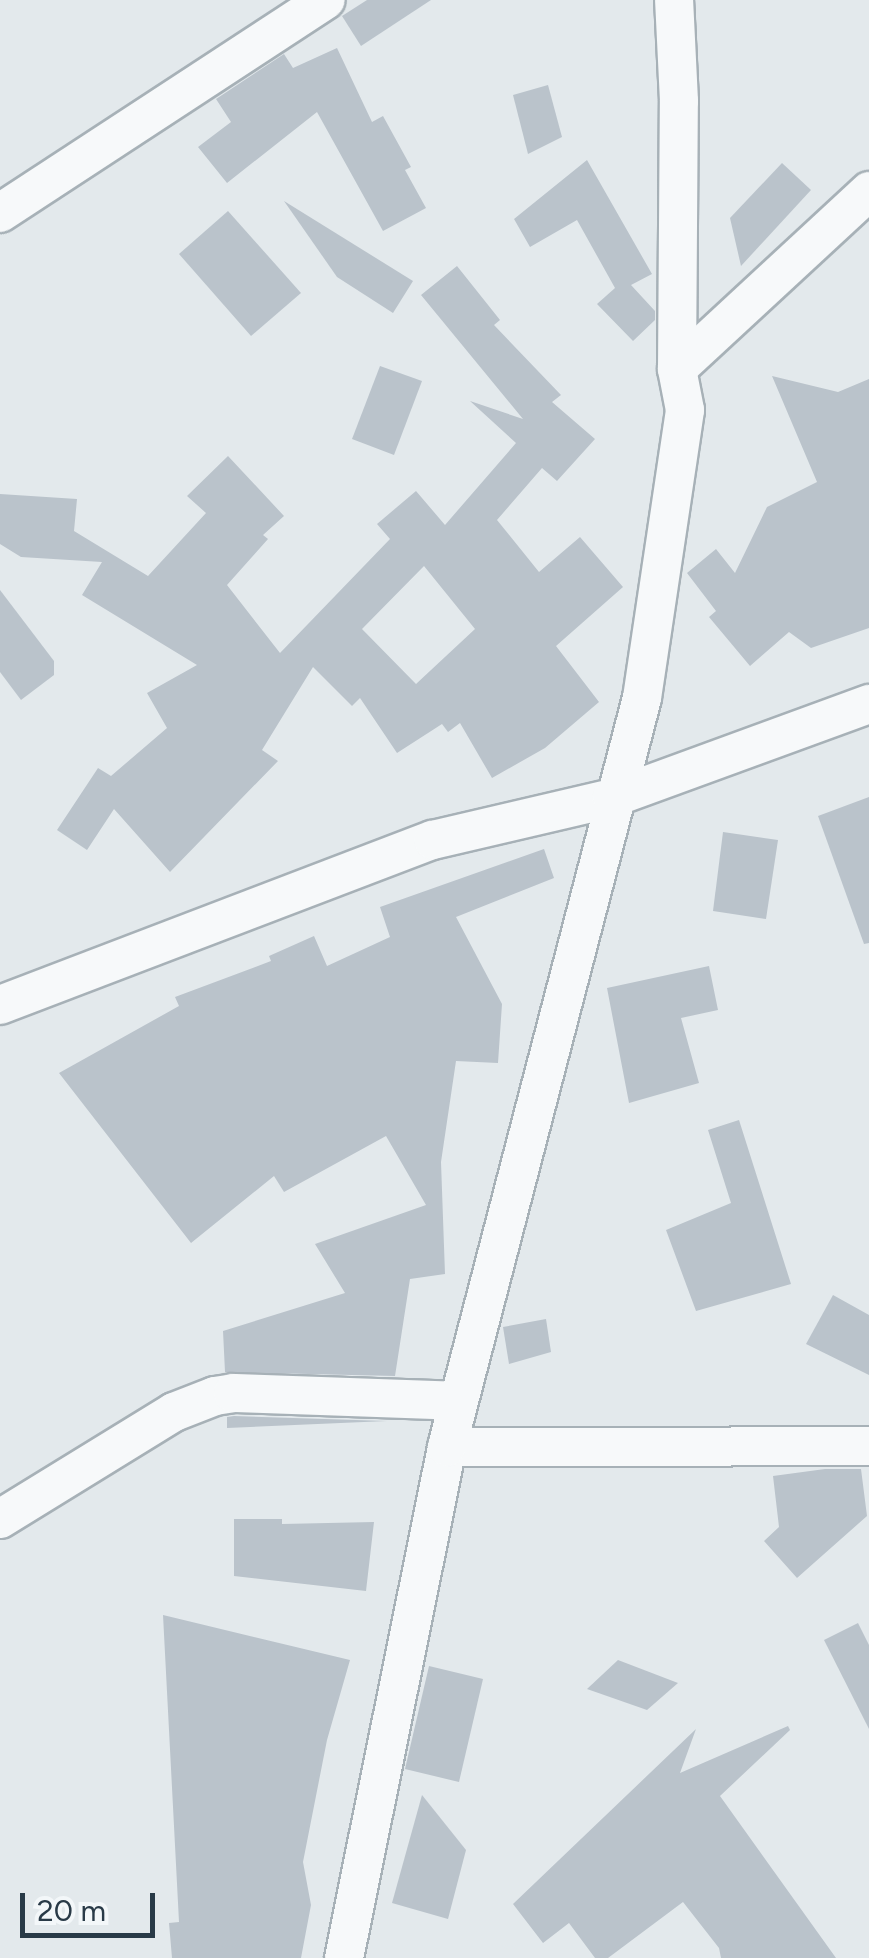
<!DOCTYPE html>
<html>
<head>
<meta charset="utf-8">
<style>
  body { margin:0 }
  #map { position:relative; width:869px; height:1958px; overflow:hidden; background:#e3e9ec; font-family:Figtree,sans-serif }
  div>[style] { position:absolute }
  .building>* { inset:0; background:#bac3cb }
  .roads { filter:drop-shadow(2px 0 #a7b1b7) drop-shadow(-2px 0 #a7b1b7) drop-shadow(0 2px #a7b1b7) drop-shadow(0 -2px #a7b1b7) }
  .minor>* { height:38px; margin:-19px; padding:0 19px; transform-origin:19px; border-radius:19px; background:#f7f9fa }
  span { translate:-50% -50%; white-space:nowrap; text-align:center; line-height:1.15; -webkit-text-stroke:8px #f3f7f9; paint-order:stroke }
  .scale { position:absolute; left:20px; top:1893px; width:135px; height:45px; box-sizing:border-box; border:5px solid #293a47; border-top:0; padding-left:12px; font-size:30px; line-height:35px; white-space:nowrap; color:#293a47; -webkit-text-stroke:8px #f3f7f9; paint-order:stroke }
</style>
</head>
<body>
<div id="map">
  <div class="building">
    <i style="clip-path:polygon(367px 0,431px 0,361px 46px,342px 16px)"></i>
    <i style="clip-path:polygon(337px 48px,372px 122px,383px 116px,411px 167px,405px 170px,426px 208px,383px 231px,317px 112px,227px 183px,198px 147px,231px 122px,216px 99px,284px 54px,293px 68px)"></i>
    <i style="clip-path:polygon(548px 85px,562px 137px,528px 154px,513px 95px)"></i>
    <i style="clip-path:polygon(587px 160px,652px 274px,631px 285px,655px 311px,655px 320px,633px 341px,597px 304px,615px 288px,577px 220px,530px 247px,514px 219px)"></i>
    <i style="clip-path:polygon(782px 163px,811px 190px,741px 266px,730px 218px)"></i>
    <i style="clip-path:polygon(284px 201px,413px 281px,393px 313px,337px 277px)"></i>
    <i style="clip-path:polygon(228px 211px,301px 293px,251px 336px,179px 254px)"></i>
    <i style="clip-path:polygon(evenodd,457px 266px,500px 320px,494px 325px,561px 395px,552px 402px,595px 439px,557px 481px,542px 468px,497px 520px,539px 572px,580px 537px,623px 587px,556px 646px,599px 702px,545px 748px,492px 778px,460px 723px,448px 732px,442px 724px,397px 753px,360px 698px,352px 706px,313px 667px,262px 750px,278px 761px,170px 872px,114px 809px,87px 850px,57px 830px,98px 768px,111px 776px,167px 728px,147px 693px,197px 665px,82px 595px,102px 562px,21px 557px,0 544px,0 494px,77px 499px,74px 531px,148px 576px,206px 513px,187px 496px,228px 456px,284px 516px,263px 535px,268px 539px,227px 585px,280px 653px,390px 539px,377px 524px,416px 491px,445px 525px,516px 443px,470px 401px,523px 419px,421px 295px,457px 266px,424px 566px,475px 629px,416px 684px,362px 629px,424px 566px)"></i>
    <i style="clip-path:polygon(380px 366px,422px 381px,394px 455px,352px 439px)"></i>
    <i style="clip-path:polygon(772px 376px,838px 392px,869px 379px,869px 628px,811px 648px,789px 632px,750px 666px,709px 617px,716px 611px,687px 573px,716px 549px,735px 573px,767px 507px,817px 482px)"></i>
    <i style="clip-path:polygon(0 590px,54px 661px,54px 675px,21px 700px,0 672px)"></i>
    <i style="clip-path:polygon(869px 797px,869px 943px,864px 944px,818px 816px)"></i>
    <i style="clip-path:polygon(723px 832px,778px 840px,766px 919px,713px 911px)"></i>
    <i style="clip-path:polygon(544px 849px,554px 878px,456px 917px,502px 1004px,498px 1063px,456px 1061px,441px 1162px,445px 1274px,410px 1279px,395px 1376px,225px 1372px,223px 1331px,345px 1293px,315px 1244px,426px 1205px,386px 1136px,284px 1192px,274px 1176px,191px 1243px,59px 1073px,179px 1006px,175px 997px,271px 961px,269px 956px,314px 936px,327px 966px,390px 937px,380px 907px)"></i>
    <i style="clip-path:polygon(709px 966px,718px 1010px,681px 1018px,699px 1083px,629px 1103px,607px 988px)"></i>
    <i style="clip-path:polygon(739px 1120px,791px 1284px,696px 1311px,666px 1230px,731px 1203px,708px 1130px)"></i>
    <i style="clip-path:polygon(833px 1295px,869px 1315px,869px 1375px,806px 1344px)"></i>
    <i style="clip-path:polygon(546px 1319px,551px 1352px,509px 1364px,503px 1327px)"></i>
    <i style="clip-path:polygon(234px 1416px,387px 1421px,227px 1428px,227px 1417px)"></i>
    <i style="clip-path:polygon(825px 1469px,861px 1469px,867px 1516px,797px 1578px,764px 1541px,779px 1527px,773px 1476px)"></i>
    <i style="clip-path:polygon(234px 1519px,282px 1519px,282px 1524px,374px 1522px,366px 1591px,234px 1576px)"></i>
    <i style="clip-path:polygon(163px 1615px,350px 1660px,327px 1740px,303px 1862px,311px 1905px,301px 1958px,172px 1958px,169px 1923px,179px 1922px)"></i>
    <i style="clip-path:polygon(858px 1623px,869px 1645px,869px 1729px,824px 1640px)"></i>
    <i style="clip-path:polygon(618px 1660px,678px 1683px,647px 1710px,587px 1689px)"></i>
    <i style="clip-path:polygon(429px 1666px,483px 1679px,459px 1782px,405px 1769px)"></i>
    <i style="clip-path:polygon(788px 1726px,790px 1730px,720px 1796px,836px 1958px,721px 1958px,719px 1948px,683px 1902px,608px 1958px,595px 1958px,569px 1923px,543px 1943px,513px 1904px,696px 1729px,680px 1773px)"></i>
    <i style="clip-path:polygon(422px 1795px,466px 1850px,448px 1919px,392px 1903px)"></i>
  </div>
  <div class="roads">
    <div class="minor">
      <i style="left:0;top:213px;width:389px;rotate:-33.2deg"></i>
      <i style="left:677px;top:369px;width:262px;rotate:-42.8deg"></i>
      <i style="left:0;top:1005px;width:463px;rotate:-20.9deg"></i>
      <i style="left:433px;top:840px;width:184px;rotate:-13.2deg"></i>
      <i style="left:612px;top:798px;width:274px;rotate:-20.1deg"></i>
      <i style="left:447px;top:1447px;width:422px;rotate:-0.1deg"></i>
      <i style="left:0;top:1519px;width:204px;rotate:-31.6deg"></i>
      <i style="left:174px;top:1412px;width:44px;rotate:-21.3deg"></i>
      <i style="left:215px;top:1396px;width:18px;rotate:-9deg"></i>
      <i style="left:233px;top:1393px;width:225px;rotate:2deg"></i>
      <i style="left:344px;top:1958px;width:521px;rotate:-78.6deg"></i>
      <i style="left:447px;top:1447px;width:774px;rotate:-75.41deg"></i>
      <i style="left:642px;top:698px;width:291px;rotate:-81.5deg"></i>
      <i style="left:685px;top:410px;width:42px;rotate:-101deg"></i>
      <i style="left:677px;top:369px;width:268px;rotate:-89.6deg"></i>
      <i style="left:679px;top:101px;width:101px;rotate:-92.8deg"></i>
    </div>
  </div>
  <div class="scale">20 m</div>
</div>
</body>
</html>
